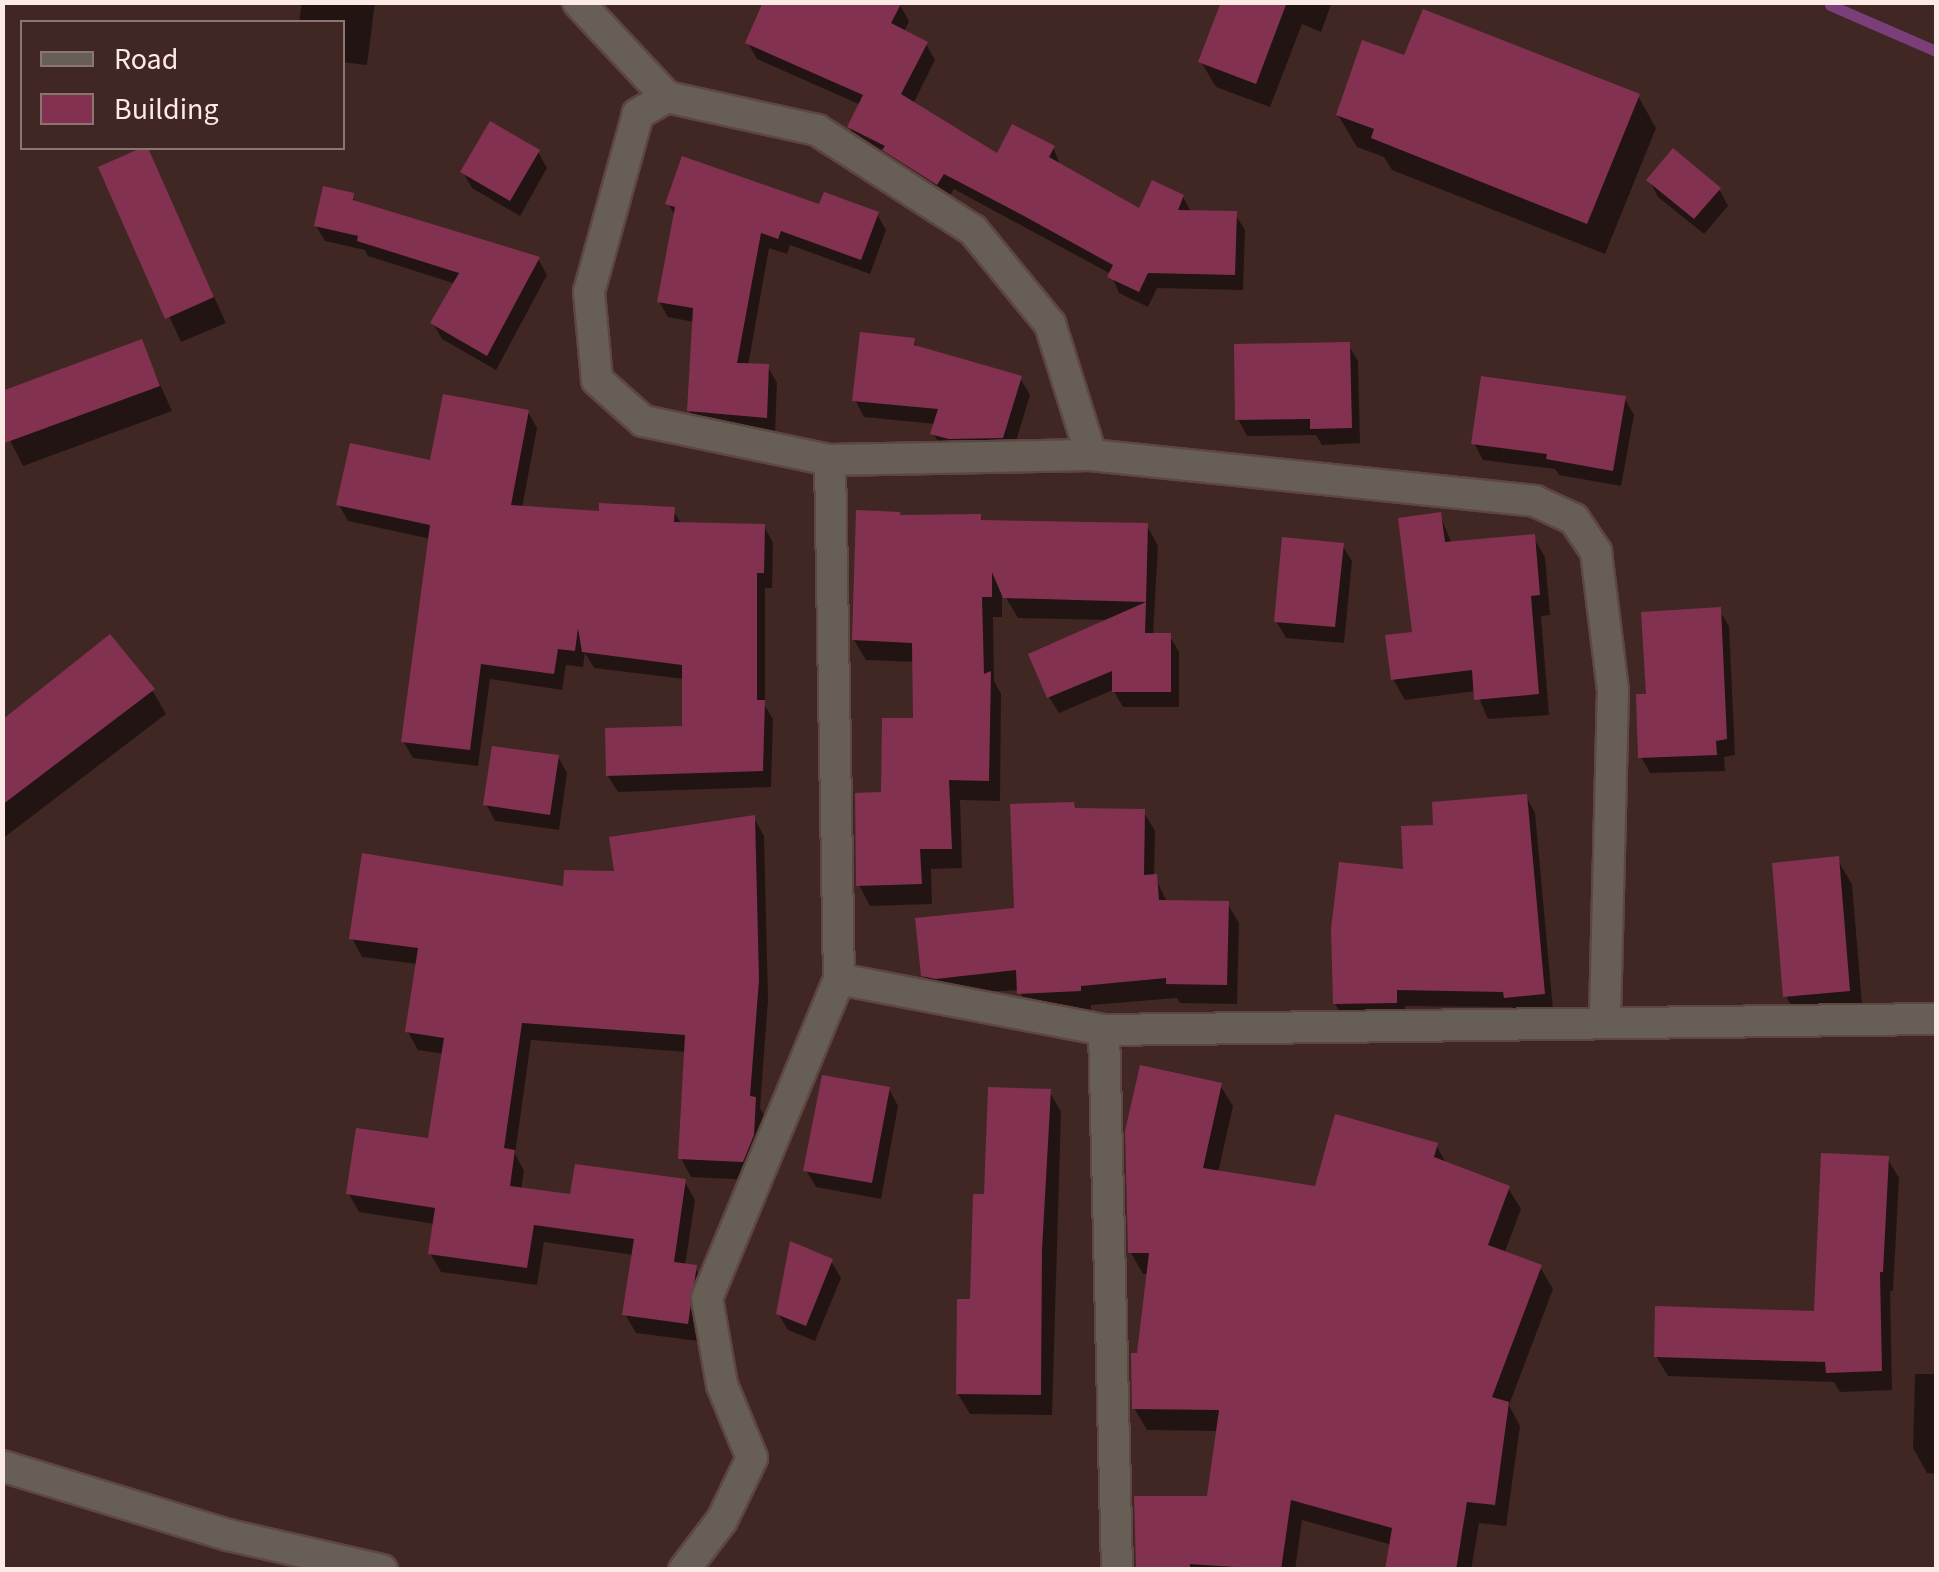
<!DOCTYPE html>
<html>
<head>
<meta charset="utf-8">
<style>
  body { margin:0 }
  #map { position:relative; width:1939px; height:1572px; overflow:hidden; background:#402723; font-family:"Source Sans 3",sans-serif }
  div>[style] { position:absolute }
  .shadow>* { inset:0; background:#0007 }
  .stream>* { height:11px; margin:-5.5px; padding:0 5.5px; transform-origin:5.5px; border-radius:5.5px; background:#7a3e79 }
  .building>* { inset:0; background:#823250 }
  .roads { filter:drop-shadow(2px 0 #5e4642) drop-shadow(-2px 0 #5e4642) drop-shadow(0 2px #5e4642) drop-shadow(0 -2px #5e4642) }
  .minor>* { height:30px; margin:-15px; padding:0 15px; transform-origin:15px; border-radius:15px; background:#675e56 }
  span { translate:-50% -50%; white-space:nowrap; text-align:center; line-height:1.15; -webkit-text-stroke:8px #402723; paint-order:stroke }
  .frame { position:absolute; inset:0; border:5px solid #fbeae6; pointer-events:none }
  .legend { position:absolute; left:20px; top:20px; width:325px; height:130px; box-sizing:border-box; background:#402723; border:2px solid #8b7571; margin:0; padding:12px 18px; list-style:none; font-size:30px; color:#fbeae6 }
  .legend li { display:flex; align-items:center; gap:20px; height:50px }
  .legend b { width:50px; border:2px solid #8b7571 }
</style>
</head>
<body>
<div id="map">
  <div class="shadow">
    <i style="clip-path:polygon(302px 2px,375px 2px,367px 65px,342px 62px,342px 22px,299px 22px)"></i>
    <i style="clip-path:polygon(1224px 2px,1332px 2px,1321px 32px,1302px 24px,1270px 107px,1216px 87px,1201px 62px)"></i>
    <i style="clip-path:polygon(900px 5px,909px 21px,904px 32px,926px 44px,935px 60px,913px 104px,998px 156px,1053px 147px,1061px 167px,1140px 212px,1183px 197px,1191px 212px,1235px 214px,1245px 230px,1243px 290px,1157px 288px,1148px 307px,1119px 293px,1111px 274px,954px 189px,947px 200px,891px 159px,859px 143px,849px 127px,861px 105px,757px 59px,748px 43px)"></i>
    <i style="clip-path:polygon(1406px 58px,1638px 96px,1656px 128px,1605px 254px,1392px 170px,1384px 157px,1357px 147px,1338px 115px)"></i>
    <i style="clip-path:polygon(146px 148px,226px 323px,181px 342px,101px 168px)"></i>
    <i style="clip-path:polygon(538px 152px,547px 168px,520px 216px,472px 188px,463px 172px)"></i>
    <i style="clip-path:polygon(1649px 180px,1719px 189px,1728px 206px,1704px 234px,1658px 197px)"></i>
    <i style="clip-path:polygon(352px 195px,357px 204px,538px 259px,547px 275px,496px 370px,442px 339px,433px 323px,456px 284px,368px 256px,365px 250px,325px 241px,316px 226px)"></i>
    <i style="clip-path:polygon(668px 203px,821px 207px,877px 214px,886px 230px,870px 274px,790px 245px,787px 254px,769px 248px,748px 366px,768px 367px,777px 383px,775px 433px,698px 426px,689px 410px,694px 322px,668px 317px,659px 301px,675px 216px)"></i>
    <i style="clip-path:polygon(913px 340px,918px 349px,1020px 378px,1030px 395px,1012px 454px,943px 450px,933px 433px,936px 424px,864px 417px,855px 400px)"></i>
    <i style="clip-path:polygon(141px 342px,172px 411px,23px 466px,2px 424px)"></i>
    <i style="clip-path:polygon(1348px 344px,1358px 361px,1360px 443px,1322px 445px,1316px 435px,1247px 436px,1238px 419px)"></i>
    <i style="clip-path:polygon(1563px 387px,1625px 399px,1634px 415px,1621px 486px,1559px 475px,1555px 469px,1483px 460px,1474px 443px)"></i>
    <i style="clip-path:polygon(528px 412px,537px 428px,522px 508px,601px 514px,673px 510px,682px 525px,764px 526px,773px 543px,772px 588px,765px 588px,765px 706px,773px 719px,771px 787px,618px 792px,608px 776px,684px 728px,684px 679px,594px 668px,585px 653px,583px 667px,566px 665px,562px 690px,490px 679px,478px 766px,413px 758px,403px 741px,431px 539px,348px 521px,339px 505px)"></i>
    <i style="clip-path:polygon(1440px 515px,1452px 544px,1533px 537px,1545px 557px,1550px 615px,1541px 616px,1549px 715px,1488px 719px,1476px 691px,1405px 700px,1393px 679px,1415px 634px)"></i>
    <i style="clip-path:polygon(980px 516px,983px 522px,1147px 526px,1158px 546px,1153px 635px,1169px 635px,1179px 652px,1179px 707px,1123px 707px,1113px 690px,1059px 713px,1049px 697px,1111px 620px,1018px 618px,1002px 591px,1002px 617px,993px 617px,994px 681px,1001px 694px,1000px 801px,960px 800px,962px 868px,931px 869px,932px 904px,870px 906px,859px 885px,883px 795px,916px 721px,915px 662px,866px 660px,854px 640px,900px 518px)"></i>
    <i style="clip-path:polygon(1342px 545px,1352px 561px,1344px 643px,1286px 638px,1276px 621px)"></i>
    <i style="clip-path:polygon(1719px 610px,1729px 626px,1735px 755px,1724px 757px,1725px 771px,1650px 773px,1641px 757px,1648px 696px)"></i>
    <i style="clip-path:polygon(152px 690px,166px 714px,2px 839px,2px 722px)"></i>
    <i style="clip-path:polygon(558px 757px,567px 773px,559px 830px,495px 821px,486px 804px)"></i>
    <i style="clip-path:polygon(1526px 796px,1535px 813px,1553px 1010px,1516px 1014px,1512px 1007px,1405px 1006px,1405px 1019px,1345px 1020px,1335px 1004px,1405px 872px)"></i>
    <i style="clip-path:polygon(1073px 804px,1077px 811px,1143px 811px,1155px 831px,1154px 875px,1167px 902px,1227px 903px,1239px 923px,1237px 1004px,1180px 1003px,1177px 998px,1091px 1005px,1091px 1010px,1031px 1013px,1019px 990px,935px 995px,924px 975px,1016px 910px)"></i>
    <i style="clip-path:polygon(754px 818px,764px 836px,768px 1000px,760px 1108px,765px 1117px,763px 1154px,753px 1180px,691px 1177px,681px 1158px,687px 1052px,531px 1040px,515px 1154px,524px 1171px,521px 1190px,572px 1197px,685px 1182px,695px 1200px,685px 1266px,695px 1268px,706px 1286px,698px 1341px,636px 1333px,625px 1314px,634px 1255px,544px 1242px,537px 1285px,441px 1272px,430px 1253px,435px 1224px,359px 1212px,349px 1194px,430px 1141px,444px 1054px,418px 1050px,408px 1032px,418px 964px,362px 957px,352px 938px,566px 888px,617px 873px)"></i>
    <i style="clip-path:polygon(1837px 859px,1852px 884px,1863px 1016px,1800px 1021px,1786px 996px)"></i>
    <i style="clip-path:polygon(1220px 1085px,1233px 1106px,1218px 1173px,1317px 1189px,1436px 1145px,1447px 1165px,1508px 1188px,1521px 1209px,1504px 1254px,1540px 1267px,1553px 1289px,1509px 1405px,1520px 1426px,1506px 1526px,1479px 1523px,1471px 1570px,1390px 1570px,1392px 1545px,1302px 1520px,1295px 1570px,1138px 1570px,1210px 1498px,1219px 1431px,1147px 1430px,1134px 1408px,1149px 1274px,1143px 1274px,1131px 1253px)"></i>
    <i style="clip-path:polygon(889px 1089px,898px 1106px,881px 1199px,816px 1187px,806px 1170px)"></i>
    <i style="clip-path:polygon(1049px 1091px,1061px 1112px,1052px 1415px,970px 1414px,958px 1394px,986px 1197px)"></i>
    <i style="clip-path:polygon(1887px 1158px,1899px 1178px,1893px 1291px,1890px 1291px,1892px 1390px,1840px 1392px,1834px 1382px,1668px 1376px,1656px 1356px,1816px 1313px)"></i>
    <i style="clip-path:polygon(831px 1261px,841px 1278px,815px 1341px,788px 1330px,778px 1313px)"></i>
    <i style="clip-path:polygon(1915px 1374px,1936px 1374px,1936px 1474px,1927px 1473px,1913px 1448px)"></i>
  </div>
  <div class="stream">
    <i style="left:1830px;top:5px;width:116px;rotate:23.5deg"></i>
  </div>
  <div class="building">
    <i style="clip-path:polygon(763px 2px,902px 2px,891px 23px,928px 42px,901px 94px,997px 153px,1012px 124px,1055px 146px,1049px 157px,1139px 208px,1152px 180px,1184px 195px,1178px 210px,1237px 211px,1235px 275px,1148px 273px,1139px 292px,1107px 277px,1113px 265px,1024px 216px,944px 174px,937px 185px,882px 150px,885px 146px,847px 127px,863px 95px,745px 43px)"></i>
    <i style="clip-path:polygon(1221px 2px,1287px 2px,1256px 84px,1198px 62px)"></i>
    <i style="clip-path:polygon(1423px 9px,1640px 94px,1587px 224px,1371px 138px,1374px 129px,1336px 115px,1362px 40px,1404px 55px)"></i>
    <i style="clip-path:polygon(490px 121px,540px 150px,510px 201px,460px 172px)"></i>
    <i style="clip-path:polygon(141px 148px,148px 148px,214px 297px,165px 319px,98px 167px)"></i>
    <i style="clip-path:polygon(1673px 148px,1721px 188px,1694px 219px,1646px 180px)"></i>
    <i style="clip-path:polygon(682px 156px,819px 204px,824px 192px,879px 212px,861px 260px,781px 231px,778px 239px,761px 233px,737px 363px,769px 364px,767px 418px,687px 411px,693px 308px,657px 302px,675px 207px,665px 204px)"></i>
    <i style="clip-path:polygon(323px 186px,354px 193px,353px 200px,540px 257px,487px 356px,430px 323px,459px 273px,357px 241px,358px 236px,314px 226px)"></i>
    <i style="clip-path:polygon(860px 332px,915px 338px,914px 345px,1022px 376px,1003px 438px,949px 439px,930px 434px,938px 409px,852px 401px)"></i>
    <i style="clip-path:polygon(142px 339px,160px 386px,2px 444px,2px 391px)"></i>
    <i style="clip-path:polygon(1350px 342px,1352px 428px,1310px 429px,1310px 419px,1235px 420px,1234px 344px)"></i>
    <i style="clip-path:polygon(1481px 376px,1626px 396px,1613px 471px,1546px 459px,1547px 454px,1471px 444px)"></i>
    <i style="clip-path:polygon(443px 394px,529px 410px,511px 505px,599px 511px,599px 503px,675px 507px,674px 522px,765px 524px,764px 573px,757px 573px,757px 700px,765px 700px,763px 771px,606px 776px,605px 728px,682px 726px,682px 665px,582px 652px,578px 628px,575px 651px,558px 649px,554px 674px,481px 664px,470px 750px,401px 742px,430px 525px,336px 505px,350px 443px,430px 460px)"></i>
    <i style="clip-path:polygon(856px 510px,900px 512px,900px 515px,981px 514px,981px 520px,1148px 523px,1146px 602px,1003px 598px,992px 572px,992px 597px,982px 597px,984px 674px,991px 671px,989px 781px,949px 780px,952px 849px,920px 849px,922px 884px,856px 886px,855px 793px,881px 792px,882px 718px,913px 718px,912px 643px,852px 640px)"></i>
    <i style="clip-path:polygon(1441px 512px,1445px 542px,1535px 534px,1540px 595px,1531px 596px,1539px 694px,1474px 700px,1472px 670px,1391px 680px,1385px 635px,1412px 632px,1398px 518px)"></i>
    <i style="clip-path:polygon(1282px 537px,1344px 543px,1335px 627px,1274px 622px)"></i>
    <i style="clip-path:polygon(1146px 602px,1145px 633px,1171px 633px,1171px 692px,1112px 692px,1112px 671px,1047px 698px,1028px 654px)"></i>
    <i style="clip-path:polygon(1721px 607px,1727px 739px,1716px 741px,1717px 755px,1638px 758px,1636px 694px,1646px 694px,1641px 612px)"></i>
    <i style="clip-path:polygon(110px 634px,155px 689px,2px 805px,2px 720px)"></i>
    <i style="clip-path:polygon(492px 746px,559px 755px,550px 815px,483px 805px)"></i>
    <i style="clip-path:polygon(1527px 794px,1545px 994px,1504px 998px,1503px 992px,1397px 990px,1397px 1003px,1333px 1004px,1331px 929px,1339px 862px,1403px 869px,1401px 826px,1433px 825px,1432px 802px)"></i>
    <i style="clip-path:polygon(1074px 802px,1075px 808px,1145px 809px,1144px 875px,1157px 874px,1159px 900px,1229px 901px,1227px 985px,1166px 984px,1166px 978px,1081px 986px,1081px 991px,1017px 994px,1016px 970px,936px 979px,921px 976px,915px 918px,1014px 908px,1010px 804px)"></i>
    <i style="clip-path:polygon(755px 815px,759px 980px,750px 1096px,756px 1097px,754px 1135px,743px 1162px,678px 1159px,685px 1035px,522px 1023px,504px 1148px,515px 1150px,510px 1186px,570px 1194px,575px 1164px,686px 1179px,674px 1262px,697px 1265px,688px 1324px,622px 1315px,634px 1239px,534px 1225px,527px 1268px,428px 1254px,435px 1208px,346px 1194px,356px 1128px,428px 1138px,444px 1038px,405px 1032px,418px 948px,349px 939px,362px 853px,563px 886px,564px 870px,614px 871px,609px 837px)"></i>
    <i style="clip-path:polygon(1839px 856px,1850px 991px,1783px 997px,1772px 863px)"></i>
    <i style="clip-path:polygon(1140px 1065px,1222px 1083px,1203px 1168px,1315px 1186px,1335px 1114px,1438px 1143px,1434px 1157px,1510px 1186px,1488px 1245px,1542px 1265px,1492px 1397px,1509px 1402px,1495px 1505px,1467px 1502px,1456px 1570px,1385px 1570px,1392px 1528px,1291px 1500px,1281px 1570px,1190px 1564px,1190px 1570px,1136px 1570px,1134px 1496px,1207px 1496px,1219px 1410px,1132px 1409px,1131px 1353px,1137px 1353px,1149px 1253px,1128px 1253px,1125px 1131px)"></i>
    <i style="clip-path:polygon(822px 1075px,890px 1087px,872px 1183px,803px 1171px)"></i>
    <i style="clip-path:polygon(988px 1087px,1051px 1089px,1042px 1250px,1041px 1395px,956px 1394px,957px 1299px,970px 1299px,973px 1194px,984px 1194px)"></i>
    <i style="clip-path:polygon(1821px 1153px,1889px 1156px,1883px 1272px,1880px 1272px,1882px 1371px,1826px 1373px,1825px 1362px,1654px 1357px,1655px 1306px,1814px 1311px)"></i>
    <i style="clip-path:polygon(790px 1241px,833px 1259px,806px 1326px,776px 1314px)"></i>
  </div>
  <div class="roads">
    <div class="minor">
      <i style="left:578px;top:2px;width:130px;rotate:46.9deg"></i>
      <i style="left:667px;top:97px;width:154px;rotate:12.4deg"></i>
      <i style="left:817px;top:130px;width:185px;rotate:32.7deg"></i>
      <i style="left:973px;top:230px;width:122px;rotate:50.7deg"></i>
      <i style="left:1050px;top:324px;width:137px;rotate:72.6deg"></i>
      <i style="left:667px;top:97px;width:34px;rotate:150deg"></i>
      <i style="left:638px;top:114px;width:185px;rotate:105.4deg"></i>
      <i style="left:589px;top:292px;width:88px;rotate:84.8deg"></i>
      <i style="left:597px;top:380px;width:62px;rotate:41.7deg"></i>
      <i style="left:643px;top:421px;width:191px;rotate:11.8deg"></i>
      <i style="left:830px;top:460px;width:261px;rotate:-1.1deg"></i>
      <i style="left:1091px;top:455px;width:446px;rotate:5.9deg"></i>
      <i style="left:1535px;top:501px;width:43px;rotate:24.8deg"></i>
      <i style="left:1574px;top:519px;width:40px;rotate:56deg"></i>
      <i style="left:1596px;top:552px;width:139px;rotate:83deg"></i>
      <i style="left:1613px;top:690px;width:333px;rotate:91.4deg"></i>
      <i style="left:830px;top:460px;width:519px;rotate:89.01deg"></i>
      <i style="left:839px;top:979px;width:270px;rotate:10.9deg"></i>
      <i style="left:1104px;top:1030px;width:832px;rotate:-0.76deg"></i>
      <i style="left:1104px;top:1030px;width:540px;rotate:88.62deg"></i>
      <i style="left:2px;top:1466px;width:236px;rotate:17deg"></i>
      <i style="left:228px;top:1535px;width:158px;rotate:12.8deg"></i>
      <i style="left:684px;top:1570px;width:63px;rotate:-52.8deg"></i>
      <i style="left:722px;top:1520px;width:69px;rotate:-64.2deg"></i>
      <i style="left:752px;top:1458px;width:79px;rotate:-112.3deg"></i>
      <i style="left:722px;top:1385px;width:88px;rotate:-99.8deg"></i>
      <i style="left:707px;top:1298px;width:345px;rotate:-67.5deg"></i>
    </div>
  </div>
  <div class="frame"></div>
  <ul class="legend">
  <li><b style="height:12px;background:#675e56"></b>Road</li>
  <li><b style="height:28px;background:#823250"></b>Building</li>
  </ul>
</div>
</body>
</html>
